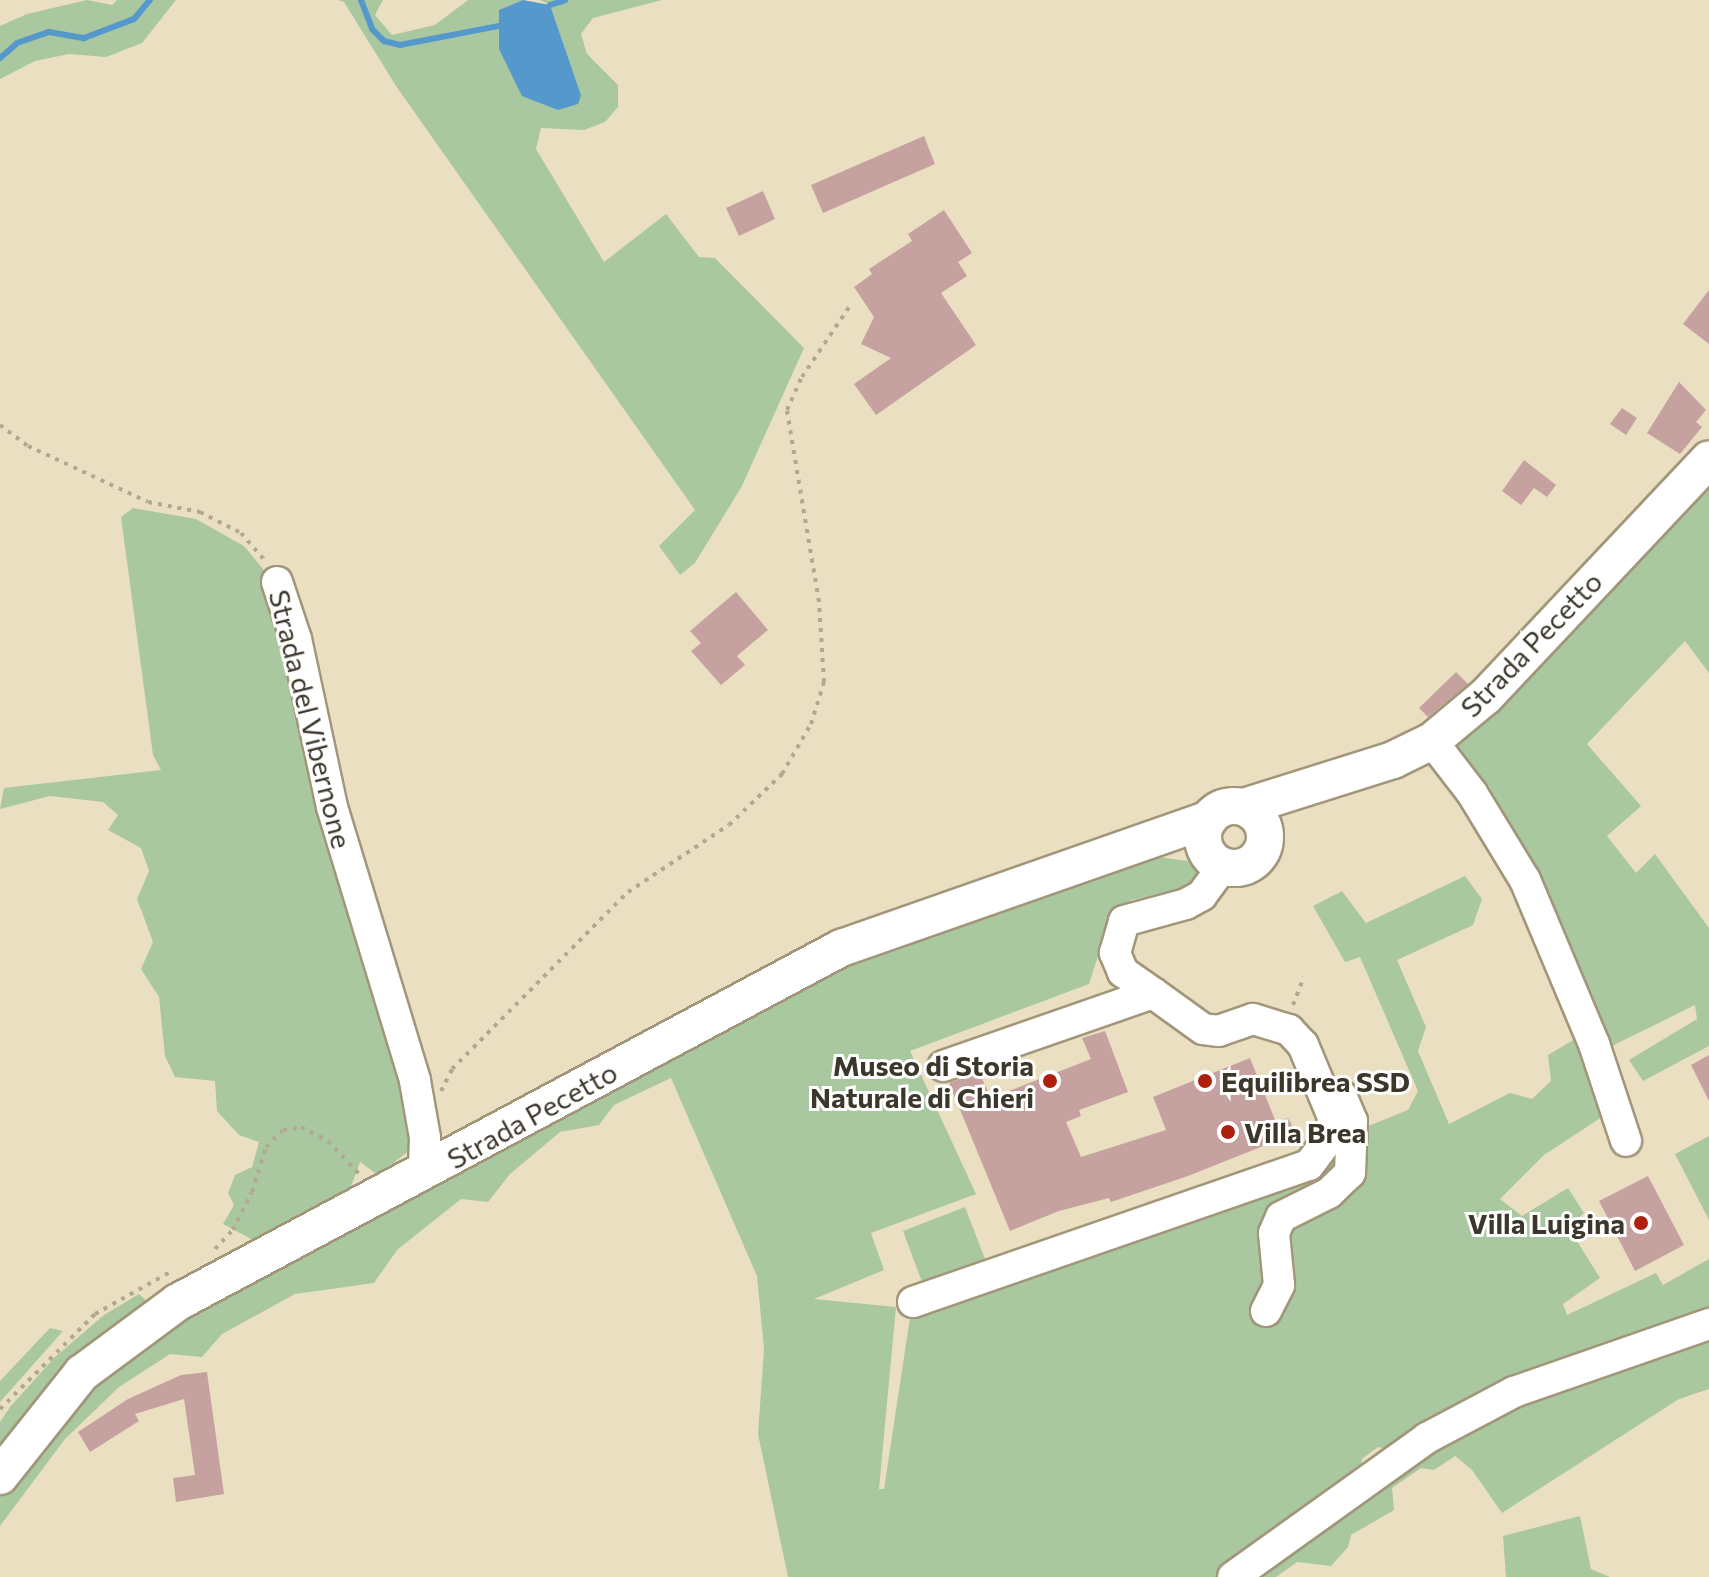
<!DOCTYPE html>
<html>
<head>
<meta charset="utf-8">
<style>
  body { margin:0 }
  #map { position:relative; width:1709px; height:1577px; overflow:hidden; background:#ebdfc1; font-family:Commissioner,sans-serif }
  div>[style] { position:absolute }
  .green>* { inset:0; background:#a9c8a0 }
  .water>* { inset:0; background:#5598cb }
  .stream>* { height:6px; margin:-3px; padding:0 3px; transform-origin:3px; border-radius:3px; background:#5598cb }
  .building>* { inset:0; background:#c5a2a0 }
  .path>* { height:4px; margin-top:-2px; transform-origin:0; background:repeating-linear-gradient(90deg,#b2a890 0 4px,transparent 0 10px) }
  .roads { filter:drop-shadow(2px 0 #a2967a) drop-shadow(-2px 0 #a2967a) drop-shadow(0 2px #a2967a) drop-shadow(0 -2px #a2967a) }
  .minor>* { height:30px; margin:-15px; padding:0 15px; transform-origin:15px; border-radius:15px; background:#fff }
  .major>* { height:36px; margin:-18px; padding:0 18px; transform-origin:18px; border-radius:18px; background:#fff }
  .major>.ring { margin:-18px; padding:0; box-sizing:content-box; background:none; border:36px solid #fff; border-radius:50% }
  .dots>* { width:22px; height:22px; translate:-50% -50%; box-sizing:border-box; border:4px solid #fff; border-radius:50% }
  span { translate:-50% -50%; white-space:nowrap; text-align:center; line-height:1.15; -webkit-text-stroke:6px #fff; paint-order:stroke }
  .street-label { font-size:28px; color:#3c372b }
  .poi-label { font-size:28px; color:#3c372b; font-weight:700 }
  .right { translate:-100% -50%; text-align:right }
  .left { translate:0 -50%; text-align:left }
</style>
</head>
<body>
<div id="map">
  <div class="green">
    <i style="clip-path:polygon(87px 0,112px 5px,117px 0,176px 0,142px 43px,106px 57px,69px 54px,35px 61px,0 79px,0 26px,27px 14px)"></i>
    <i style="clip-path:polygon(338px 0,383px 0,375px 15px,392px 35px,435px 25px,468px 0,523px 0,500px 10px,581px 95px,550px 5px,540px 0,662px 0,593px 18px,581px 34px,587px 54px,618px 85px,618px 107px,605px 122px,584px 130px,541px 128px,536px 149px,604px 262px,666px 214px,699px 257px,715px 258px,804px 348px,742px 486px,695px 563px,680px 575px,659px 546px,695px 510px,396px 86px,344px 2px)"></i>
    <i style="clip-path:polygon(1709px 485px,1709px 673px,1685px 641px,1587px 744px,1641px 806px,1607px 836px,1636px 873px,1655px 854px,1709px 928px,1709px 1046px,1643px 1081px,1629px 1060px,1697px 1019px,1695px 1005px,1612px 1046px,1600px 1039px,1489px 786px,1461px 757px,1454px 741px,1679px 508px)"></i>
    <i style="clip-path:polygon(133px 508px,196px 519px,244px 546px,263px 569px,290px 638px,416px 1128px,410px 1150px,378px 1175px,360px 1162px,349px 1192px,253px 1240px,223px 1224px,234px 1205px,228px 1193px,235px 1175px,252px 1167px,259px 1142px,239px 1135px,217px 1111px,215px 1081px,175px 1077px,165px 1056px,159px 997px,141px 969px,153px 942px,137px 899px,149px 871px,141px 848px,108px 830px,118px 815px,103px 802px,50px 796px,0 809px,4px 788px,161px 770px,153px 755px,121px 517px)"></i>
    <i style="clip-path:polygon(1159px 857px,1195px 862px,1202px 870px,1199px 879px,1179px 890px,1131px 900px,1109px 922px,1089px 984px,910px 1051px,976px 1194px,871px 1233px,884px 1270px,814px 1299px,896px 1307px,879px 1489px,884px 1489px,910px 1318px,932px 1309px,903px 1231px,965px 1207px,995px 1285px,1325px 1168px,1344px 1127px,1346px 1167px,1324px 1186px,1298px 1195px,1273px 1213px,1265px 1229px,1274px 1287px,1259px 1297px,1273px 1321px,1289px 1290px,1285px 1231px,1297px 1216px,1330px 1204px,1357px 1177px,1366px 1127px,1408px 1110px,1418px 1091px,1360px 957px,1345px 962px,1313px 906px,1342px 891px,1366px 923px,1465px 876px,1482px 899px,1473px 925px,1397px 960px,1426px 1027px,1418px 1051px,1449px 1124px,1510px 1093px,1532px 1099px,1551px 1081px,1548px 1055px,1575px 1039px,1605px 1115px,1544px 1155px,1500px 1199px,1522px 1216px,1568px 1188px,1584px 1213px,1568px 1227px,1600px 1278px,1563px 1304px,1567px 1315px,1656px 1273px,1663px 1285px,1709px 1259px,1709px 1315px,1500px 1389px,1397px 1452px,1378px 1447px,1362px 1459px,1357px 1480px,1221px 1577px,788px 1577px,758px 1434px,764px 1349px,757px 1276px,671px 1078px,614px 1105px,599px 1125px,560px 1132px,510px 1174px,488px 1202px,461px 1199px,397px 1250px,374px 1283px,295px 1294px,222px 1334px,202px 1357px,170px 1354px,119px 1387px,65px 1439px,0 1526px,0 1492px,12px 1474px,131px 1349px,185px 1309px,792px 985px,896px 937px,1123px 858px)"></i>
    <i style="clip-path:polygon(1709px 1136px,1709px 1220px,1675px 1154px)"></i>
    <i style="clip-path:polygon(139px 1294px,155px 1308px,0 1462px,0 1422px,10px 1407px,54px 1358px,104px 1315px)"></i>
    <i style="clip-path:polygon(50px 1328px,63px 1331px,0 1402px,0 1381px)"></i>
    <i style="clip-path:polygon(1709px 1335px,1709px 1389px,1679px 1399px,1502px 1513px,1472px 1470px,1455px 1456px,1434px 1470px,1421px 1468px,1392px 1488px,1394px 1510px,1351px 1535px,1348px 1547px,1331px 1566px,1297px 1562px,1276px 1577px,1250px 1577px,1385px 1477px,1505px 1405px)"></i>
    <i style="clip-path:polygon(1580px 1516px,1591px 1569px,1610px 1577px,1506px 1577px,1503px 1536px)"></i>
  </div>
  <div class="water">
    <i style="clip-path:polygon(523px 0,550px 5px,581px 95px,578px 104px,558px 110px,522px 96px,499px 49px,499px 10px)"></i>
  </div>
  <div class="stream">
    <i style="left:361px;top:0;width:31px;rotate:69deg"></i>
    <i style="left:372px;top:29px;width:17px;rotate:45deg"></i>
    <i style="left:384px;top:41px;width:16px;rotate:14deg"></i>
    <i style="left:400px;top:45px;width:101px;rotate:-10.9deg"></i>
    <i style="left:550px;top:5px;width:16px;rotate:-18deg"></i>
    <i style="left:0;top:58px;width:23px;rotate:-41deg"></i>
    <i style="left:17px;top:43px;width:34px;rotate:-19deg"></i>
    <i style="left:49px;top:32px;width:36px;rotate:10deg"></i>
    <i style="left:84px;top:38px;width:53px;rotate:-20.8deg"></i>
    <i style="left:134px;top:19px;width:25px;rotate:-50deg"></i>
  </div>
  <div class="building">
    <i style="clip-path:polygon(924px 136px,935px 164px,823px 213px,811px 185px)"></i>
    <i style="clip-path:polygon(763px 191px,775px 219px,739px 236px,726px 208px)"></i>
    <i style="clip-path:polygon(944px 210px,972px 253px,958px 262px,967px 276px,941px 293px,976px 345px,876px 415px,854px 384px,891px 358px,861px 344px,874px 317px,854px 287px,872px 274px,869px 269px,912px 241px,908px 234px)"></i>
    <i style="clip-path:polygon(1709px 290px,1709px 344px,1683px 324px)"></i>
    <i style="clip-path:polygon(1679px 382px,1706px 410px,1696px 422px,1702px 427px,1680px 454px,1647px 433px)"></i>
    <i style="clip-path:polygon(1622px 408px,1637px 418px,1626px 435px,1610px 424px)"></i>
    <i style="clip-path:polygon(1524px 460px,1556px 485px,1547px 497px,1534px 488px,1521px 505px,1502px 491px)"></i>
    <i style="clip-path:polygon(736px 592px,768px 630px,737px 656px,745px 665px,721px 685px,691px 651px,701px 643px,690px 631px)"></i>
    <i style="clip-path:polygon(1456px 672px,1468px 684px,1428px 717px,1419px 708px)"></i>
    <i style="clip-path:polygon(1105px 1031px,1128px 1092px,1079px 1110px,1081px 1116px,1066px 1122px,1081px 1157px,1166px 1130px,1153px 1097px,1250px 1058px,1276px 1122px,1288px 1118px,1296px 1133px,1188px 1176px,1111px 1202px,1109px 1198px,1059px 1211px,1010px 1231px,949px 1083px,979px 1072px,991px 1098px,1091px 1059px,1082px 1038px)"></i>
    <i style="clip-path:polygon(1709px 1055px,1709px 1101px,1691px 1065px)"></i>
    <i style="clip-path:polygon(1648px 1176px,1684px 1245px,1635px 1271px,1599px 1201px)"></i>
    <i style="clip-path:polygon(207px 1372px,224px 1494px,176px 1502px,173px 1478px,195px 1475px,184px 1399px,135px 1414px,139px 1421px,90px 1452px,78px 1432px,128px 1399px,181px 1375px)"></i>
  </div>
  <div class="path">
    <i style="left:0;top:425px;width:35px;rotate:37deg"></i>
    <i style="left:28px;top:446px;width:132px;rotate:25deg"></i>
    <i style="left:148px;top:502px;width:53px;rotate:10.9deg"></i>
    <i style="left:200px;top:512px;width:46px;rotate:27.1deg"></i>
    <i style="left:241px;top:533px;width:38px;rotate:49deg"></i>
    <i style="left:1293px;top:1005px;width:30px;rotate:-69deg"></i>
    <i style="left:441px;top:1091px;width:25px;rotate:-63deg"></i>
    <i style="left:452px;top:1069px;width:250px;rotate:-45.2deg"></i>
    <i style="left:628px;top:892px;width:121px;rotate:-33.6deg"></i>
    <i style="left:729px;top:825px;width:74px;rotate:-43.9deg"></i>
    <i style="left:782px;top:774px;width:58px;rotate:-59.9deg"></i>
    <i style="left:811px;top:724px;width:44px;rotate:-72.8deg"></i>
    <i style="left:824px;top:682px;width:80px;rotate:-93.6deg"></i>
    <i style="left:819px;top:602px;width:195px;rotate:-99.5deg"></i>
    <i style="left:787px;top:410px;width:36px;rotate:-66deg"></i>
    <i style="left:802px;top:377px;width:84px;rotate:-56.1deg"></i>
    <i style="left:215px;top:1249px;width:26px;rotate:-47deg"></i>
    <i style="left:233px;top:1230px;width:42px;rotate:-63.4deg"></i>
    <i style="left:252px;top:1192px;width:47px;rotate:-72.7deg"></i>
    <i style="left:266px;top:1147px;width:24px;rotate:-45deg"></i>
    <i style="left:283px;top:1130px;width:18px;rotate:-9deg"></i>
    <i style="left:301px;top:1127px;width:30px;rotate:27deg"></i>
    <i style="left:328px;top:1141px;width:47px;rotate:46.7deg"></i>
    <i style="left:0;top:1409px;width:134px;rotate:-45deg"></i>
    <i style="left:95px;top:1314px;width:88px;rotate:-29.2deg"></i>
  </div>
  <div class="roads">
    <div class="minor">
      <i style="left:277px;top:582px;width:60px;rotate:71.6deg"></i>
      <i style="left:296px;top:639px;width:172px;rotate:77.9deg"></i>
      <i style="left:332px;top:807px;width:286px;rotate:73.1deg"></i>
      <i style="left:415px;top:1081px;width:58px;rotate:80deg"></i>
      <i style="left:425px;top:1138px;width:35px;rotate:92deg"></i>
      <i style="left:1432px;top:741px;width:66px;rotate:52.4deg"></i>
      <i style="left:1472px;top:793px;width:102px;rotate:58.7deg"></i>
      <i style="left:1525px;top:880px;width:178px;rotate:67.2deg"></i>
      <i style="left:1594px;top:1044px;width:102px;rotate:71.7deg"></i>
      <i style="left:1153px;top:993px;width:37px;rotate:-145deg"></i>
      <i style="left:1123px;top:972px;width:21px;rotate:-113deg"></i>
      <i style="left:1115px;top:953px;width:33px;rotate:-74deg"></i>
      <i style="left:1124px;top:921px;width:64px;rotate:-15.3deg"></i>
      <i style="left:1186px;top:904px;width:18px;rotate:-29deg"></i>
      <i style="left:1202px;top:895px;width:36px;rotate:-54deg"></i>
      <i style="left:913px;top:1302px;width:419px;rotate:-19.1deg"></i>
      <i style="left:1309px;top:1165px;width:38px;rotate:-53deg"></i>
      <i style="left:1332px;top:1135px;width:18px;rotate:-87deg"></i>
      <i style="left:1333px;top:1117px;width:78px;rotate:-112.6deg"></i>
      <i style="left:1303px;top:1045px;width:21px;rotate:-133deg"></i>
      <i style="left:1289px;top:1030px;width:38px;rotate:-163deg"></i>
      <i style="left:1253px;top:1019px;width:36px;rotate:161deg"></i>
      <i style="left:1219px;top:1031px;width:16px;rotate:-173deg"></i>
      <i style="left:1203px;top:1029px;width:62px;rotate:-144.2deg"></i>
      <i style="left:1153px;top:993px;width:222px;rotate:160.8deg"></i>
      <i style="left:1266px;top:1311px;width:29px;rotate:-63deg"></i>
      <i style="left:1279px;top:1285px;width:52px;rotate:-95.5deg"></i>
      <i style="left:1274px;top:1233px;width:17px;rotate:-66deg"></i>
      <i style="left:1281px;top:1217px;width:54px;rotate:-26.6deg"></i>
      <i style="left:1329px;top:1193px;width:29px;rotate:-44deg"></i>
      <i style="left:1350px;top:1173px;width:52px;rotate:-87.8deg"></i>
      <i style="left:1352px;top:1121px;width:28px;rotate:-113deg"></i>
      <i style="left:1233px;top:1577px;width:239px;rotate:-35.6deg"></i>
      <i style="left:1427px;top:1438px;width:98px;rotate:-27.9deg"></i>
      <i style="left:1514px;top:1392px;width:207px;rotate:-19.2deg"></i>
    </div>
    <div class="major">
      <i class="ring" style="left:1203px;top:806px;width:26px;height:26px"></i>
      <i style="left:1244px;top:807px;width:156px;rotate:-17.5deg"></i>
      <i style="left:1393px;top:760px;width:43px;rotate:-26deg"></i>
      <i style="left:1432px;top:741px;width:70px;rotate:-39.8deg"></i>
      <i style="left:1486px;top:696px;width:325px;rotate:-46.7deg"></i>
      <i style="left:0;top:1476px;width:132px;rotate:-51.5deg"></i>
      <i style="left:82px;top:1373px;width:119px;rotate:-36.5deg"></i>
      <i style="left:178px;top:1302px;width:752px;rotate:-28.1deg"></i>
      <i style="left:841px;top:948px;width:390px;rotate:-19.3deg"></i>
    </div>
  </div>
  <div class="dots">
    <i style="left:1050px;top:1081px;background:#ae200b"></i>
    <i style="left:1205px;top:1081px;background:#ae200b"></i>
    <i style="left:1228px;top:1132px;background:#ae200b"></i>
    <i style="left:1641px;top:1223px;background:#ae200b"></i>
  </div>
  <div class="street-label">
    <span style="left:1531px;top:644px;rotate:-46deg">Strada Pecetto</span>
    <span style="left:311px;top:719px;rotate:76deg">Strada del Vibernone</span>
    <span style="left:532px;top:1115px;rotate:-29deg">Strada Pecetto</span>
  </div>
  <div class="poi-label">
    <span class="right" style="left:1034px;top:1081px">Museo di Storia<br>Naturale di Chieri</span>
    <span class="left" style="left:1221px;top:1081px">Equilibrea SSD</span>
    <span class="left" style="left:1244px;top:1132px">Villa Brea</span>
    <span class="right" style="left:1625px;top:1223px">Villa Luigina</span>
  </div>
</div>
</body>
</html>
